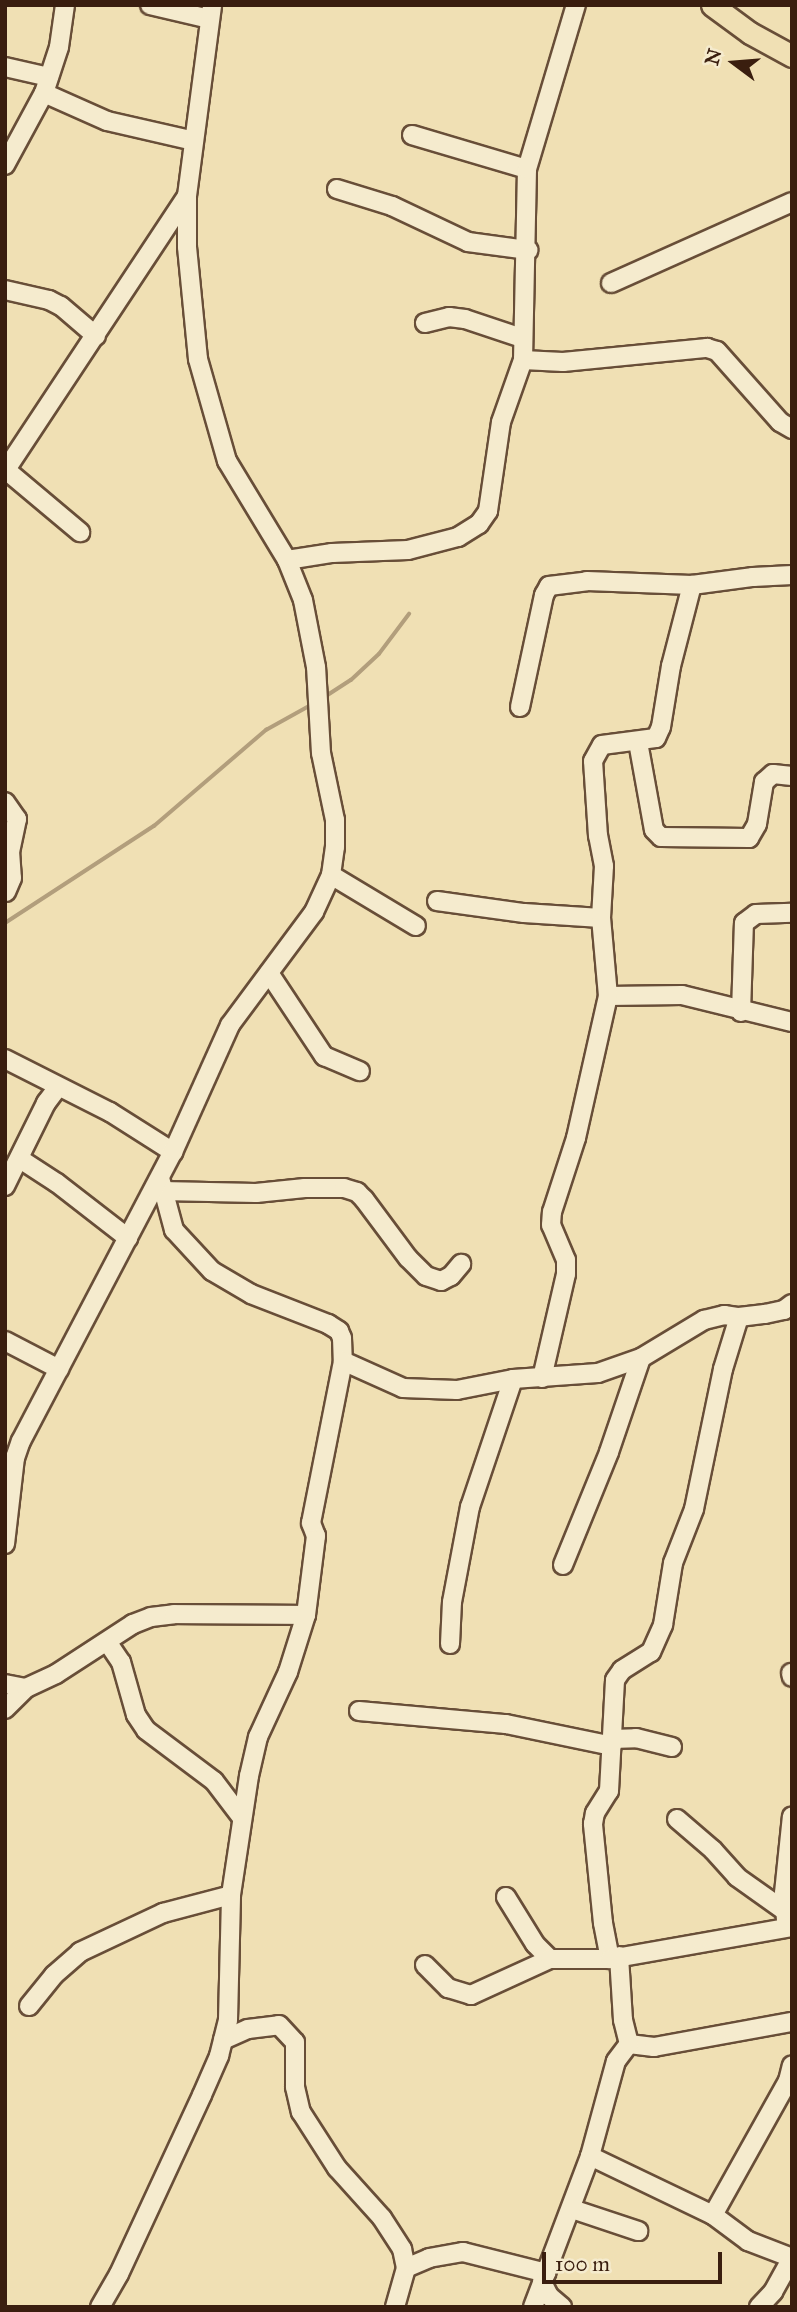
<!DOCTYPE html>
<html>
<head>
<meta charset="utf-8">
<style>
  body { margin:0 }
  #map { position:relative; width:797px; height:2312px; overflow:hidden; background:#f0e0b4; font-family:"IM FELL Great Primer",serif }
  div>[style] { position:absolute }
  .stream>* { height:3.5px; margin:-1.75px; padding:0 1.75px; transform-origin:1.75px; border-radius:1.75px; background:#b29e7c }
  .roads { filter:drop-shadow(2px 0 #684e38) drop-shadow(-2px 0 #684e38) drop-shadow(0 2px #684e38) drop-shadow(0 -2px #684e38) }
  .minor>* { height:18px; margin:-9px; padding:0 9px; transform-origin:9px; border-radius:9px; background:#f5ebce }
  .major>* { height:21px; margin:-10.5px; padding:0 10.5px; transform-origin:10.5px; border-radius:10.5px; background:#f0e0b4 }
  span { translate:-50% -50%; white-space:nowrap; text-align:center; line-height:1.15; -webkit-text-stroke:5px #f5ebce; paint-order:stroke }
  .frame { position:absolute; inset:0; border:7px solid #3a1e0f; pointer-events:none }
  .north { position:absolute; left:699px; top:28px; width:70px; height:70px; -webkit-text-stroke:5px #f5ebce; paint-order:stroke; rotate:286deg; font-size:19px; font-weight:700; line-height:28px; text-align:center; color:#3a1e0f }
  .north::after { content:''; display:block; margin:auto; width:24px; height:32px; background:#3a1e0f; clip-path:polygon(50% 0,100% 100%,50% 72%,0 100%) }
  .scale { position:absolute; left:542px; top:2252px; width:180px; height:32px; box-sizing:border-box; border:4px solid #3a1e0f; border-top:0; padding-left:9px; font-size:21px; line-height:24px; white-space:nowrap; color:#3a1e0f; -webkit-text-stroke:5px #f5ebce; paint-order:stroke }
</style>
</head>
<body>
<div id="map">
  <div class="stream">
    <i style="left:323px;top:698px;width:33px;rotate:-33deg"></i>
    <i style="left:351px;top:680px;width:38px;rotate:-43deg"></i>
    <i style="left:379px;top:654px;width:50px;rotate:-53.1deg"></i>
    <i style="left:5px;top:923px;width:178px;rotate:-33.1deg"></i>
    <i style="left:154px;top:826px;width:148px;rotate:-40.6deg"></i>
    <i style="left:266px;top:730px;width:54px;rotate:-29deg"></i>
  </div>
  <div class="roads">
    <div class="minor">
      <i style="left:150px;top:5px;width:61px;rotate:13.3deg"></i>
      <i style="left:5px;top:67px;width:45px;rotate:12.8deg"></i>
      <i style="left:44px;top:93px;width:69px;rotate:24deg"></i>
      <i style="left:107px;top:121px;width:89px;rotate:12.9deg"></i>
      <i style="left:412px;top:135px;width:120px;rotate:16.5deg"></i>
      <i style="left:5px;top:165px;width:82px;rotate:-61.6deg"></i>
      <i style="left:44px;top:93px;width:48px;rotate:-71.9deg"></i>
      <i style="left:59px;top:47px;width:42px;rotate:-81.9deg"></i>
      <i style="left:337px;top:189px;width:58px;rotate:17.2deg"></i>
      <i style="left:392px;top:206px;width:84px;rotate:25.3deg"></i>
      <i style="left:468px;top:242px;width:61px;rotate:7.6deg"></i>
      <i style="left:611px;top:283px;width:198px;rotate:-24.1deg"></i>
      <i style="left:5px;top:290px;width:45px;rotate:12.8deg"></i>
      <i style="left:49px;top:300px;width:13px;rotate:27deg"></i>
      <i style="left:61px;top:306px;width:46px;rotate:40.6deg"></i>
      <i style="left:425px;top:323px;width:25px;rotate:-14deg"></i>
      <i style="left:449px;top:317px;width:16px;rotate:7deg"></i>
      <i style="left:465px;top:319px;width:60px;rotate:18.4deg"></i>
      <i style="left:523px;top:360px;width:40px;rotate:2.9deg"></i>
      <i style="left:563px;top:362px;width:145px;rotate:-5.6deg"></i>
      <i style="left:707px;top:348px;width:10px;rotate:17deg"></i>
      <i style="left:717px;top:351px;width:95px;rotate:48.4deg"></i>
      <i style="left:780px;top:422px;width:14px;rotate:30deg"></i>
      <i style="left:6px;top:470px;width:97px;rotate:40deg"></i>
      <i style="left:5px;top:471px;width:330px;rotate:-56.5deg"></i>
      <i style="left:287px;top:560px;width:46px;rotate:-8.8deg"></i>
      <i style="left:332px;top:553px;width:76px;rotate:-2.3deg"></i>
      <i style="left:408px;top:550px;width:52px;rotate:-14.6deg"></i>
      <i style="left:458px;top:537px;width:25px;rotate:-32deg"></i>
      <i style="left:479px;top:524px;width:16px;rotate:-55deg"></i>
      <i style="left:488px;top:511px;width:90px;rotate:-81.7deg"></i>
      <i style="left:501px;top:422px;width:66px;rotate:-70.5deg"></i>
      <i style="left:523px;top:360px;width:191px;rotate:-88.8deg"></i>
      <i style="left:527px;top:169px;width:171px;rotate:-73.4deg"></i>
      <i style="left:520px;top:707px;width:115px;rotate:-77.9deg"></i>
      <i style="left:544px;top:595px;width:10px;rotate:-61deg"></i>
      <i style="left:549px;top:586px;width:38px;rotate:-7deg"></i>
      <i style="left:587px;top:581px;width:105px;rotate:2.2deg"></i>
      <i style="left:692px;top:585px;width:62px;rotate:-7.5deg"></i>
      <i style="left:753px;top:577px;width:39px;rotate:-3deg"></i>
      <i style="left:638px;top:742px;width:89px;rotate:79.7deg"></i>
      <i style="left:654px;top:830px;width:10px;rotate:45deg"></i>
      <i style="left:661px;top:837px;width:88px;rotate:0.7deg"></i>
      <i style="left:749px;top:838px;width:16px;rotate:-60deg"></i>
      <i style="left:757px;top:824px;width:43px;rotate:-80.5deg"></i>
      <i style="left:764px;top:782px;width:12px;rotate:-42deg"></i>
      <i style="left:773px;top:774px;width:19px;rotate:6deg"></i>
      <i style="left:5px;top:802px;width:21px;rotate:55deg"></i>
      <i style="left:17px;top:819px;width:33px;rotate:102deg"></i>
      <i style="left:10px;top:851px;width:27px;rotate:86deg"></i>
      <i style="left:12px;top:878px;width:15px;rotate:113deg"></i>
      <i style="left:331px;top:875px;width:99px;rotate:31deg"></i>
      <i style="left:437px;top:901px;width:88px;rotate:7.9deg"></i>
      <i style="left:524px;top:913px;width:77px;rotate:3.7deg"></i>
      <i style="left:269px;top:973px;width:100px;rotate:56.5deg"></i>
      <i style="left:324px;top:1056px;width:39px;rotate:23deg"></i>
      <i style="left:608px;top:996px;width:74px;rotate:-0.8deg"></i>
      <i style="left:682px;top:995px;width:113px;rotate:13.8deg"></i>
      <i style="left:741px;top:1012px;width:89px;rotate:-88.1deg"></i>
      <i style="left:744px;top:923px;width:15px;rotate:-37deg"></i>
      <i style="left:756px;top:914px;width:36px;rotate:-2deg"></i>
      <i style="left:5px;top:1059px;width:118px;rotate:26.8deg"></i>
      <i style="left:110px;top:1112px;width:75px;rotate:32.4deg"></i>
      <i style="left:20px;top:1159px;width:44px;rotate:33deg"></i>
      <i style="left:57px;top:1183px;width:90px;rotate:37.8deg"></i>
      <i style="left:160px;top:1178px;width:54px;rotate:74.9deg"></i>
      <i style="left:174px;top:1230px;width:56px;rotate:47.2deg"></i>
      <i style="left:212px;top:1271px;width:45px;rotate:30.5deg"></i>
      <i style="left:251px;top:1294px;width:83px;rotate:21.3deg"></i>
      <i style="left:328px;top:1324px;width:13px;rotate:32deg"></i>
      <i style="left:339px;top:1331px;width:8px;rotate:67deg"></i>
      <i style="left:342px;top:1338px;width:23px;rotate:88deg"></i>
      <i style="left:343px;top:1361px;width:66px;rotate:24.2deg"></i>
      <i style="left:403px;top:1388px;width:54px;rotate:2.1deg"></i>
      <i style="left:457px;top:1390px;width:57px;rotate:-11.1deg"></i>
      <i style="left:513px;top:1379px;width:85px;rotate:-4deg"></i>
      <i style="left:598px;top:1373px;width:46px;rotate:-19.2deg"></i>
      <i style="left:641px;top:1358px;width:74px;rotate:-31.1deg"></i>
      <i style="left:704px;top:1320px;width:21px;rotate:-14deg"></i>
      <i style="left:724px;top:1315px;width:15px;rotate:8deg"></i>
      <i style="left:739px;top:1317px;width:26px;rotate:-7deg"></i>
      <i style="left:765px;top:1314px;width:19px;rotate:-12deg"></i>
      <i style="left:784px;top:1310px;width:10px;rotate:-37deg"></i>
      <i style="left:5px;top:1186px;width:93px;rotate:-63.7deg"></i>
      <i style="left:46px;top:1103px;width:20px;rotate:-53deg"></i>
      <i style="left:162px;top:1191px;width:94px;rotate:1.2deg"></i>
      <i style="left:256px;top:1193px;width:49px;rotate:-5.8deg"></i>
      <i style="left:305px;top:1188px;width:39px"></i>
      <i style="left:344px;top:1188px;width:14px;rotate:17deg"></i>
      <i style="left:357px;top:1192px;width:10px;rotate:45deg"></i>
      <i style="left:364px;top:1199px;width:74px;rotate:53.3deg"></i>
      <i style="left:408px;top:1258px;width:25px;rotate:45deg"></i>
      <i style="left:426px;top:1276px;width:16px;rotate:18deg"></i>
      <i style="left:441px;top:1281px;width:11px;rotate:-27deg"></i>
      <i style="left:451px;top:1276px;width:16px;rotate:-50deg"></i>
      <i style="left:5px;top:1341px;width:61px;rotate:27.4deg"></i>
      <i style="left:542px;top:1378px;width:107px;rotate:-77deg"></i>
      <i style="left:566px;top:1274px;width:14px;rotate:-90deg"></i>
      <i style="left:566px;top:1260px;width:38px;rotate:-113deg"></i>
      <i style="left:551px;top:1225px;width:13px;rotate:-86deg"></i>
      <i style="left:552px;top:1212px;width:78px;rotate:-72deg"></i>
      <i style="left:576px;top:1138px;width:146px;rotate:-77.3deg"></i>
      <i style="left:608px;top:996px;width:78px;rotate:-95.1deg"></i>
      <i style="left:601px;top:918px;width:52px;rotate:-86.7deg"></i>
      <i style="left:604px;top:866px;width:31px;rotate:-101deg"></i>
      <i style="left:598px;top:836px;width:75px;rotate:-93.8deg"></i>
      <i style="left:593px;top:761px;width:18px;rotate:-61deg"></i>
      <i style="left:602px;top:745px;width:54px;rotate:-7.4deg"></i>
      <i style="left:656px;top:738px;width:12px;rotate:-66deg"></i>
      <i style="left:661px;top:727px;width:62px;rotate:-80.7deg"></i>
      <i style="left:671px;top:666px;width:84px;rotate:-75.5deg"></i>
      <i style="left:5px;top:1544px;width:87px;rotate:-83.4deg"></i>
      <i style="left:15px;top:1458px;width:18px;rotate:-71deg"></i>
      <i style="left:21px;top:1441px;width:327px;rotate:-62.3deg"></i>
      <i style="left:173px;top:1152px;width:139px;rotate:-65.8deg"></i>
      <i style="left:230px;top:1025px;width:141px;rotate:-53.4deg"></i>
      <i style="left:314px;top:912px;width:41px;rotate:-65.3deg"></i>
      <i style="left:331px;top:875px;width:28px;rotate:-82deg"></i>
      <i style="left:335px;top:847px;width:27px;rotate:-90deg"></i>
      <i style="left:335px;top:820px;width:68px;rotate:-101.8deg"></i>
      <i style="left:321px;top:753px;width:86px;rotate:-93.3deg"></i>
      <i style="left:316px;top:667px;width:68px;rotate:-101deg"></i>
      <i style="left:303px;top:600px;width:43px;rotate:-111.8deg"></i>
      <i style="left:287px;top:560px;width:116px;rotate:-121.2deg"></i>
      <i style="left:227px;top:461px;width:106px;rotate:-105.9deg"></i>
      <i style="left:198px;top:359px;width:113px;rotate:-95.6deg"></i>
      <i style="left:187px;top:247px;width:51px;rotate:-90deg"></i>
      <i style="left:187px;top:196px;width:193px;rotate:-82.5deg"></i>
      <i style="left:563px;top:1565px;width:122px;rotate:-67.8deg"></i>
      <i style="left:609px;top:1452px;width:99px;rotate:-71.2deg"></i>
      <i style="left:108px;top:1643px;width:23px;rotate:56deg"></i>
      <i style="left:121px;top:1662px;width:55px;rotate:74.2deg"></i>
      <i style="left:136px;top:1715px;width:18px;rotate:56deg"></i>
      <i style="left:146px;top:1730px;width:85px;rotate:36.9deg"></i>
      <i style="left:214px;top:1781px;width:46px;rotate:52.9deg"></i>
      <i style="left:450px;top:1644px;width:42px;rotate:-87.3deg"></i>
      <i style="left:452px;top:1602px;width:97px;rotate:-79.3deg"></i>
      <i style="left:470px;top:1507px;width:135px;rotate:-71.4deg"></i>
      <i style="left:791px;top:1673px;width:4px;rotate:76deg"></i>
      <i style="left:5px;top:1684px;width:21px;rotate:11deg"></i>
      <i style="left:5px;top:1709px;width:30px;rotate:-45deg"></i>
      <i style="left:26px;top:1688px;width:33px;rotate:-25deg"></i>
      <i style="left:56px;top:1674px;width:92px;rotate:-33deg"></i>
      <i style="left:133px;top:1624px;width:19px;rotate:-21deg"></i>
      <i style="left:151px;top:1617px;width:23px;rotate:-7deg"></i>
      <i style="left:174px;top:1614px;width:132px;rotate:0.4deg"></i>
      <i style="left:359px;top:1711px;width:148px;rotate:5.1deg"></i>
      <i style="left:506px;top:1724px;width:108px;rotate:11.7deg"></i>
      <i style="left:612px;top:1739px;width:24px;rotate:-2deg"></i>
      <i style="left:636px;top:1738px;width:37px;rotate:14deg"></i>
      <i style="left:677px;top:1819px;width:48px;rotate:40.7deg"></i>
      <i style="left:713px;top:1850px;width:36px;rotate:48deg"></i>
      <i style="left:737px;top:1877px;width:59px;rotate:35.3deg"></i>
      <i style="left:506px;top:1897px;width:55px;rotate:58.3deg"></i>
      <i style="left:535px;top:1944px;width:21px;rotate:45deg"></i>
      <i style="left:786px;top:1920px;width:27px;rotate:-94deg"></i>
      <i style="left:784px;top:1893px;width:77px;rotate:-84.1deg"></i>
      <i style="left:610px;top:1959px;width:37px;rotate:-101deg"></i>
      <i style="left:603px;top:1923px;width:100px;rotate:-95.8deg"></i>
      <i style="left:593px;top:1824px;width:11px;rotate:-80deg"></i>
      <i style="left:595px;top:1813px;width:26px;rotate:-58deg"></i>
      <i style="left:609px;top:1791px;width:111px;rotate:-86.9deg"></i>
      <i style="left:615px;top:1680px;width:12px;rotate:-55deg"></i>
      <i style="left:622px;top:1670px;width:34px;rotate:-32deg"></i>
      <i style="left:651px;top:1652px;width:30px;rotate:-66deg"></i>
      <i style="left:663px;top:1625px;width:63px;rotate:-80.8deg"></i>
      <i style="left:673px;top:1563px;width:58px;rotate:-68.7deg"></i>
      <i style="left:694px;top:1509px;width:143px;rotate:-78.3deg"></i>
      <i style="left:723px;top:1369px;width:54px;rotate:-72.9deg"></i>
      <i style="left:425px;top:1965px;width:33px;rotate:45deg"></i>
      <i style="left:448px;top:1988px;width:24px;rotate:17deg"></i>
      <i style="left:471px;top:1995px;width:87px;rotate:-24.5deg"></i>
      <i style="left:550px;top:1959px;width:60px"></i>
      <i style="left:610px;top:1959px;width:185px;rotate:-10deg"></i>
      <i style="left:29px;top:2006px;width:40px;rotate:-51deg"></i>
      <i style="left:54px;top:1975px;width:35px;rotate:-41deg"></i>
      <i style="left:80px;top:1952px;width:92px;rotate:-25.2deg"></i>
      <i style="left:163px;top:1913px;width:70px;rotate:-14.8deg"></i>
      <i style="left:223px;top:2040px;width:27px;rotate:-24deg"></i>
      <i style="left:248px;top:2029px;width:31px;rotate:-7deg"></i>
      <i style="left:279px;top:2025px;width:23px;rotate:47deg"></i>
      <i style="left:295px;top:2042px;width:45px;rotate:90deg"></i>
      <i style="left:295px;top:2087px;width:26px;rotate:77deg"></i>
      <i style="left:301px;top:2112px;width:67px;rotate:57.3deg"></i>
      <i style="left:337px;top:2168px;width:67px;rotate:48deg"></i>
      <i style="left:382px;top:2218px;width:37px;rotate:57deg"></i>
      <i style="left:402px;top:2249px;width:19px;rotate:78deg"></i>
      <i style="left:406px;top:2268px;width:41px;rotate:105.8deg"></i>
      <i style="left:629px;top:2044px;width:25px;rotate:7deg"></i>
      <i style="left:654px;top:2047px;width:140px;rotate:-10.3deg"></i>
      <i style="left:590px;top:2156px;width:136px;rotate:25.6deg"></i>
      <i style="left:713px;top:2215px;width:44px;rotate:36.6deg"></i>
      <i style="left:748px;top:2241px;width:47px;rotate:21.1deg"></i>
      <i style="left:572px;top:2209px;width:70px;rotate:18.4deg"></i>
      <i style="left:713px;top:2215px;width:154px;rotate:-60.8deg"></i>
      <i style="left:788px;top:2081px;width:16px;rotate:-76deg"></i>
      <i style="left:406px;top:2268px;width:25px;rotate:-23deg"></i>
      <i style="left:429px;top:2258px;width:35px;rotate:-10deg"></i>
      <i style="left:463px;top:2252px;width:86px;rotate:14.2deg"></i>
      <i style="left:542px;top:2282px;width:16px;rotate:63deg"></i>
      <i style="left:549px;top:2296px;width:17px;rotate:40deg"></i>
      <i style="left:100px;top:2307px;width:38px;rotate:-60deg"></i>
      <i style="left:119px;top:2274px;width:197px;rotate:-65.1deg"></i>
      <i style="left:202px;top:2095px;width:43px;rotate:-66.4deg"></i>
      <i style="left:219px;top:2056px;width:37px;rotate:-76deg"></i>
      <i style="left:228px;top:2020px;width:125px;rotate:-88.6deg"></i>
      <i style="left:231px;top:1895px;width:120px;rotate:-81.4deg"></i>
      <i style="left:249px;top:1776px;width:40px;rotate:-77deg"></i>
      <i style="left:258px;top:1737px;width:72px;rotate:-65.2deg"></i>
      <i style="left:288px;top:1672px;width:60px;rotate:-72.5deg"></i>
      <i style="left:306px;top:1615px;width:80px;rotate:-82.8deg"></i>
      <i style="left:316px;top:1536px;width:14px;rotate:-111deg"></i>
      <i style="left:311px;top:1523px;width:165px;rotate:-78.8deg"></i>
      <i style="left:533px;top:2307px;width:161px;rotate:-69.3deg"></i>
      <i style="left:590px;top:2156px;width:98px;rotate:-74.7deg"></i>
      <i style="left:616px;top:2061px;width:21px;rotate:-53deg"></i>
      <i style="left:629px;top:2044px;width:25px;rotate:-104deg"></i>
      <i style="left:623px;top:2020px;width:64px;rotate:-93.6deg"></i>
      <i style="left:759px;top:2307px;width:21px;rotate:-47deg"></i>
      <i style="left:773px;top:2292px;width:39px;rotate:-61deg"></i>
    </div>
    <div class="major">
      <i style="left:712px;top:5px;width:47px;rotate:36.4deg"></i>
      <i style="left:750px;top:33px;width:48px;rotate:28.7deg"></i>
    </div>
  </div>
  <div class="frame"></div>
  <div class="north">N</div>
  <div class="scale">100 m</div>
</div>
</body>
</html>
